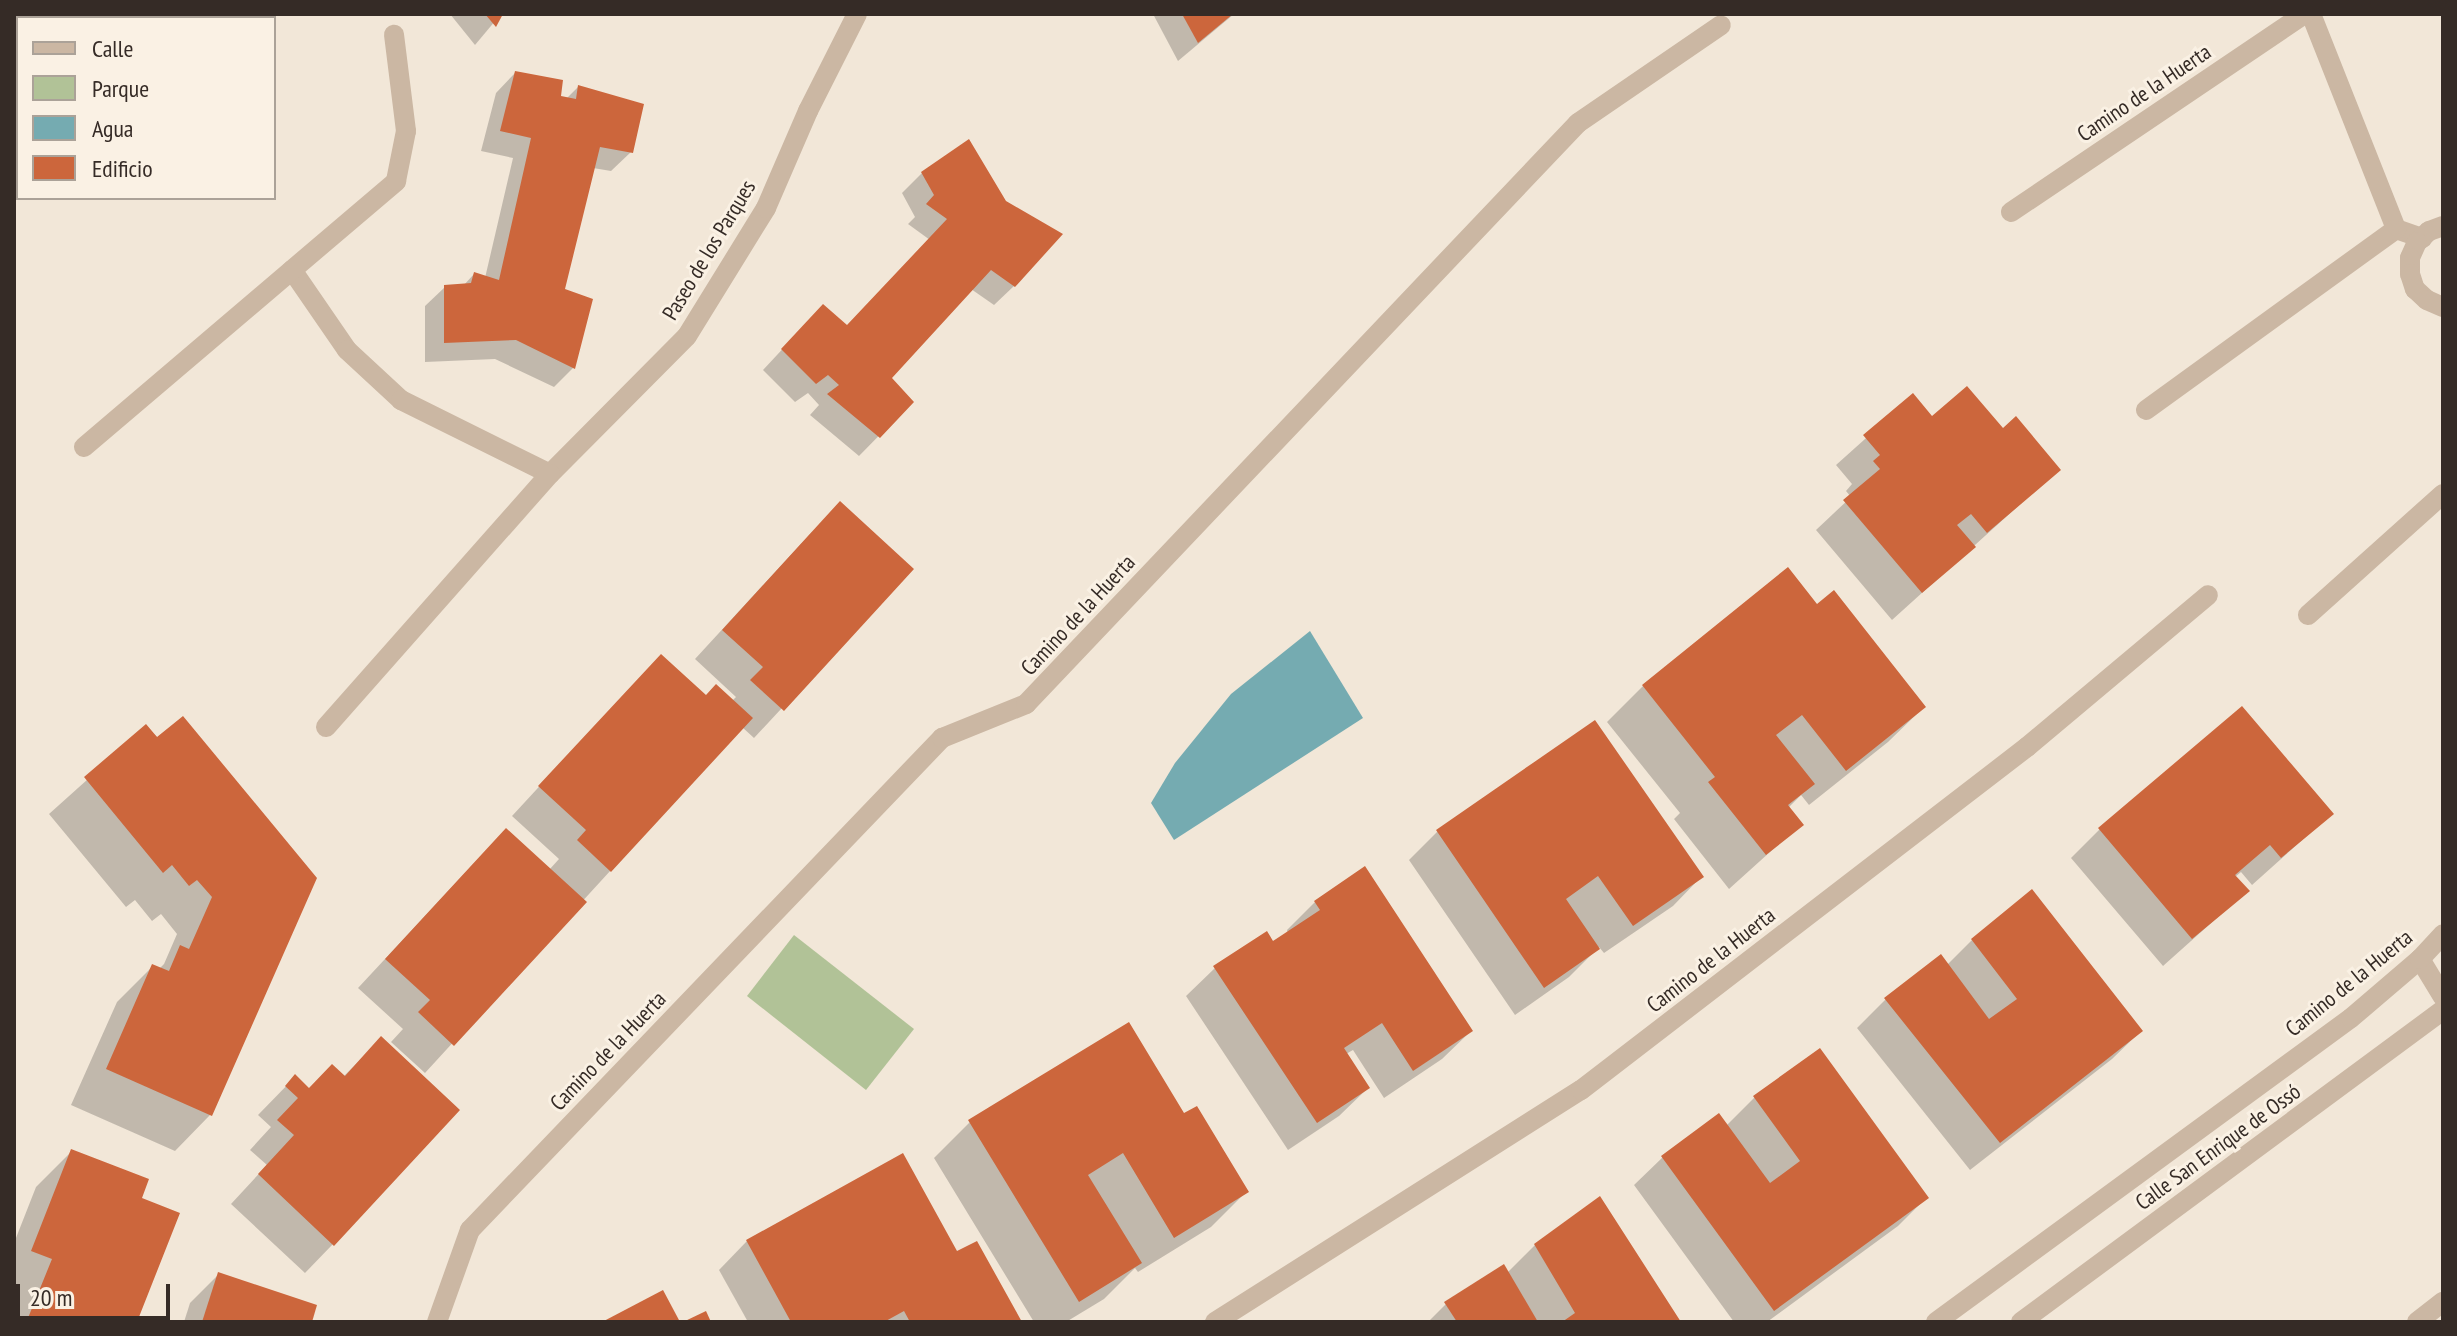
<!DOCTYPE html>
<html>
<head>
<meta charset="utf-8">
<style>
  body { margin:0 }
  #map { position:relative; width:2457px; height:1336px; overflow:hidden; background:#f2e7d8; font-family:"PT Sans Narrow",sans-serif }
  div>[style] { position:absolute }
  .green>* { inset:0; background:#b1c297 }
  .water>* { inset:0; background:#75abb1 }
  .shadow>* { inset:0; background:#0003 }
  .building>* { inset:0; background:#cc663c }
  .street>* { height:20px; margin:-10px; padding:0 10px; transform-origin:10px; border-radius:10px; background:#cbb7a3 }
  span { translate:-50% -50%; white-space:nowrap; text-align:center; line-height:1.15; -webkit-text-stroke:6px #faf1e4; paint-order:stroke }
  .street-label { font-size:22px; color:#352b26 }
  .frame { position:absolute; inset:0; border:16px solid #352b26; pointer-events:none }
  .legend { position:absolute; left:16px; top:16px; width:260px; height:184px; box-sizing:border-box; background:#faf1e4; border:2px solid #aba298; margin:0; padding:10px 14px; list-style:none; font-size:24px; color:#352b26 }
  .legend li { display:flex; align-items:center; gap:16px; height:40px }
  .legend b { width:40px; border:2px solid #aba298 }
  .scale { position:absolute; left:16px; top:1284px; width:154px; height:36px; box-sizing:border-box; border:4px solid #352b26; border-top:0; padding-left:10px; font-size:24px; line-height:28px; white-space:nowrap; color:#352b26; -webkit-text-stroke:6px #faf1e4; paint-order:stroke }
</style>
</head>
<body>
<div id="map">
  <div class="green">
    <i style="clip-path:polygon(794px 935px,914px 1029px,866px 1090px,747px 996px)"></i>
  </div>
  <div class="water">
    <i style="clip-path:polygon(1310px 631px,1363px 718px,1174px 840px,1151px 803px,1175px 763px,1231px 694px)"></i>
  </div>
  <div class="shadow">
    <i style="clip-path:polygon(450px 14px,501px 14px,475px 45px)"></i>
    <i style="clip-path:polygon(1153px 14px,1234px 14px,1178px 61px)"></i>
    <i style="clip-path:polygon(515px 73px,559px 97px,566px 99px,578px 87px,631px 152px,611px 171px,593px 168px,562px 290px,573px 368px,554px 387px,495px 359px,425px 362px,425px 306px,445px 287px,463px 286px,474px 274px,485px 278px,513px 158px,481px 151px,496px 93px)"></i>
    <i style="clip-path:polygon(922px 173px,1014px 286px,994px 305px,971px 289px,889px 378px,912px 402px,859px 456px,810px 415px,819px 405px,808px 393px,795px 402px,763px 370px,804px 326px,847px 327px,930px 240px,908px 224px,915px 217px,902px 193px)"></i>
    <i style="clip-path:polygon(1913px 396px,1932px 419px,2003px 431px,2058px 470px,1892px 620px,1816px 530px,1851px 497px,1846px 491px,1852px 484px,1836px 465px)"></i>
    <i style="clip-path:polygon(812px 532px,911px 569px,754px 738px,742px 727px,425px 1073px,391px 1042px,403px 1029px,358px 988px,478px 859px,549px 870px,559px 859px,512px 816px,633px 685px,732px 701px,736px 697px,695px 659px)"></i>
    <i style="clip-path:polygon(1788px 570px,1816px 607px,1924px 707px,1888px 742px,1809px 805px,1801px 795px,1788px 808px,1801px 824px,1729px 889px,1674px 819px,1680px 813px,1607px 722px,1643px 686px)"></i>
    <i style="clip-path:polygon(1595px 722px,1701px 877px,1673px 906px,1604px 953px,1599px 947px,1569px 977px,1515px 1015px,1409px 860px,1437px 832px)"></i>
    <i style="clip-path:polygon(146px 727px,315px 878px,210px 1115px,175px 1151px,71px 1105px,117px 1002px,153px 966px,159px 969px,164px 964px,177px 934px,161px 914px,152px 921px,135px 900px,126px 907px,49px 814px)"></i>
    <i style="clip-path:polygon(2331px 814px,2252px 885px,2241px 872px,2235px 877px,2247px 891px,2163px 966px,2071px 858px,2100px 829px)"></i>
    <i style="clip-path:polygon(1315px 902px,1471px 1031px,1442px 1059px,1384px 1098px,1353px 1050px,1346px 1054px,1368px 1088px,1339px 1116px,1288px 1150px,1186px 996px,1215px 968px,1288px 934px,1287px 930px)"></i>
    <i style="clip-path:polygon(1972px 940px,2141px 1031px,2112px 1059px,1970px 1170px,1857px 1028px,1886px 999px,1947px 965px)"></i>
    <i style="clip-path:polygon(381px 1039px,333px 1244px,305px 1273px,231px 1204px,267px 1165px,250px 1150px,271px 1127px,258px 1115px,295px 1077px,309px 1090px,343px 1077px)"></i>
    <i style="clip-path:polygon(1755px 1097px,1926px 1198px,1898px 1226px,1767px 1322px,1734px 1322px,1634px 1185px,1663px 1157px,1726px 1126px)"></i>
    <i style="clip-path:polygon(1183px 1115px,1246px 1192px,1211px 1227px,1138px 1272px,1135px 1268px,1104px 1299px,1066px 1322px,1034px 1322px,934px 1158px,970px 1122px)"></i>
    <i style="clip-path:polygon(72px 1151px,139px 1199px,135px 1322px,14px 1322px,17px 1295px,14px 1294px,14px 1243px,36px 1187px)"></i>
    <i style="clip-path:polygon(747px 1241px,956px 1254px,1020px 1322px,748px 1322px,719px 1270px)"></i>
    <i style="clip-path:polygon(1535px 1245px,1679px 1322px,1428px 1322px,1446px 1304px,1507px 1273px)"></i>
    <i style="clip-path:polygon(219px 1274px,309px 1322px,184px 1322px,190px 1303px)"></i>
  </div>
  <div class="building">
    <i style="clip-path:polygon(485px 14px,503px 14px,496px 27px)"></i>
    <i style="clip-path:polygon(1182px 14px,1233px 14px,1198px 43px)"></i>
    <i style="clip-path:polygon(515px 71px,563px 80px,561px 96px,576px 99px,578px 85px,644px 104px,633px 153px,600px 147px,565px 289px,593px 299px,575px 369px,516px 340px,444px 343px,444px 285px,471px 283px,474px 272px,499px 280px,531px 138px,500px 131px)"></i>
    <i style="clip-path:polygon(969px 139px,1006px 201px,1063px 234px,1015px 287px,991px 270px,892px 378px,914px 402px,880px 438px,827px 394px,839px 385px,828px 375px,816px 384px,781px 349px,823px 304px,847px 325px,947px 219px,926px 204px,934px 195px,921px 172px)"></i>
    <i style="clip-path:polygon(1967px 386px,2003px 428px,2016px 416px,2061px 470px,1987px 533px,1971px 514px,1957px 525px,1976px 547px,1922px 593px,1843px 500px,1880px 469px,1873px 461px,1880px 455px,1863px 435px,1913px 393px,1932px 416px)"></i>
    <i style="clip-path:polygon(840px 501px,914px 569px,784px 711px,750px 680px,763px 667px,722px 630px)"></i>
    <i style="clip-path:polygon(1788px 567px,1817px 604px,1834px 590px,1926px 707px,1846px 771px,1802px 715px,1776px 735px,1815px 784px,1788px 805px,1804px 825px,1766px 855px,1708px 782px,1715px 777px,1642px 685px)"></i>
    <i style="clip-path:polygon(661px 654px,706px 695px,716px 684px,753px 718px,611px 872px,577px 840px,586px 830px,538px 786px)"></i>
    <i style="clip-path:polygon(2242px 706px,2334px 814px,2281px 858px,2270px 845px,2235px 875px,2250px 891px,2192px 939px,2098px 828px)"></i>
    <i style="clip-path:polygon(183px 716px,317px 878px,212px 1116px,106px 1069px,152px 964px,169px 971px,180px 945px,189px 949px,212px 897px,197px 880px,189px 886px,172px 865px,163px 873px,84px 777px,146px 724px,157px 737px)"></i>
    <i style="clip-path:polygon(1595px 720px,1704px 877px,1633px 926px,1598px 876px,1566px 899px,1600px 949px,1544px 988px,1436px 830px)"></i>
    <i style="clip-path:polygon(506px 828px,587px 902px,454px 1046px,418px 1012px,430px 1000px,385px 959px)"></i>
    <i style="clip-path:polygon(1365px 866px,1473px 1031px,1413px 1071px,1382px 1023px,1344px 1048px,1370px 1088px,1317px 1123px,1213px 966px,1267px 931px,1273px 941px,1320px 910px,1314px 901px)"></i>
    <i style="clip-path:polygon(2032px 889px,2143px 1031px,2000px 1143px,1884px 998px,1941px 954px,1989px 1019px,2017px 999px,1971px 939px)"></i>
    <i style="clip-path:polygon(1129px 1022px,1184px 1113px,1197px 1106px,1249px 1192px,1174px 1238px,1123px 1153px,1088px 1175px,1142px 1263px,1079px 1302px,968px 1120px)"></i>
    <i style="clip-path:polygon(381px 1036px,460px 1110px,334px 1246px,258px 1174px,294px 1135px,277px 1120px,298px 1098px,285px 1086px,295px 1074px,309px 1088px,332px 1064px,345px 1076px)"></i>
    <i style="clip-path:polygon(1820px 1048px,1929px 1198px,1774px 1311px,1661px 1156px,1719px 1113px,1770px 1183px,1800px 1161px,1753px 1096px)"></i>
    <i style="clip-path:polygon(71px 1149px,149px 1179px,142px 1198px,180px 1213px,137px 1322px,38px 1322px,28px 1318px,52px 1259px,31px 1251px)"></i>
    <i style="clip-path:polygon(903px 1153px,957px 1251px,977px 1241px,1022px 1322px,910px 1322px,904px 1311px,884px 1322px,791px 1322px,746px 1240px)"></i>
    <i style="clip-path:polygon(1600px 1196px,1681px 1322px,1562px 1322px,1575px 1313px,1534px 1244px)"></i>
    <i style="clip-path:polygon(1504px 1264px,1538px 1322px,1457px 1322px,1444px 1302px)"></i>
    <i style="clip-path:polygon(218px 1272px,317px 1305px,312px 1322px,202px 1322px)"></i>
    <i style="clip-path:polygon(663px 1290px,680px 1322px,602px 1322px)"></i>
    <i style="clip-path:polygon(706px 1311px,711px 1322px,683px 1322px)"></i>
  </div>
  <div class="street">
    <i style="left:2311px;top:14px;width:231px;rotate:68.4deg"></i>
    <i style="left:2396px;top:229px;width:28px;rotate:19deg"></i>
    <i style="left:131px;top:18px;width:5px;rotate:-53deg"></i>
    <i style="left:14px;top:133px;width:5px;rotate:-37deg"></i>
    <i style="left:2011px;top:212px;width:354px;rotate:-34deg"></i>
    <i style="left:2443px;top:226px;width:15px;rotate:160deg"></i>
    <i style="left:2429px;top:231px;width:16px;rotate:137deg"></i>
    <i style="left:2417px;top:242px;width:17px;rotate:114deg"></i>
    <i style="left:2410px;top:258px;width:16px;rotate:90deg"></i>
    <i style="left:2410px;top:274px;width:16px;rotate:72deg"></i>
    <i style="left:2415px;top:289px;width:16px;rotate:43deg"></i>
    <i style="left:2427px;top:300px;width:17px;rotate:24deg"></i>
    <i style="left:292px;top:270px;width:97px;rotate:55.5deg"></i>
    <i style="left:347px;top:350px;width:74px;rotate:42.8deg"></i>
    <i style="left:401px;top:400px;width:166px;rotate:26.4deg"></i>
    <i style="left:550px;top:474px;width:194px;rotate:-45.2deg"></i>
    <i style="left:687px;top:336px;width:150px;rotate:-58.3deg"></i>
    <i style="left:766px;top:208px;width:106px;rotate:-66.6deg"></i>
    <i style="left:808px;top:111px;width:109px;rotate:-63.2deg"></i>
    <i style="left:2146px;top:410px;width:309px;rotate:-35.9deg"></i>
    <i style="left:84px;top:447px;width:410px;rotate:-40.4deg"></i>
    <i style="left:396px;top:181px;width:51px;rotate:-78.7deg"></i>
    <i style="left:406px;top:131px;width:97px;rotate:-97.1deg"></i>
    <i style="left:2308px;top:615px;width:181px;rotate:-41.9deg"></i>
    <i style="left:326px;top:727px;width:338px;rotate:-48.5deg"></i>
    <i style="left:2420px;top:959px;width:44px;rotate:58.8deg"></i>
    <i style="left:437px;top:1322px;width:98px;rotate:-70.3deg"></i>
    <i style="left:470px;top:1230px;width:682px;rotate:-46.19deg"></i>
    <i style="left:942px;top:738px;width:91px;rotate:-22deg"></i>
    <i style="left:1026px;top:704px;width:801px;rotate:-46.47deg"></i>
    <i style="left:1578px;top:123px;width:173px;rotate:-34.4deg"></i>
    <i style="left:1215px;top:1322px;width:433px;rotate:-32.4deg"></i>
    <i style="left:1581px;top:1090px;width:563px;rotate:-37.56deg"></i>
    <i style="left:2027px;top:747px;width:236px;rotate:-40deg"></i>
    <i style="left:1936px;top:1322px;width:514px;rotate:-36.22deg"></i>
    <i style="left:2351px;top:1018px;width:91px;rotate:-40.5deg"></i>
    <i style="left:2420px;top:959px;width:34px;rotate:-47deg"></i>
    <i style="left:2021px;top:1322px;width:525px;rotate:-36.48deg"></i>
    <i style="left:2417px;top:1322px;width:33px;rotate:-38deg"></i>
  </div>
  <div class="street-label">
    <span style="left:2144px;top:93px;rotate:-34deg">Camino de la Huerta</span>
    <span style="left:709px;top:250px;rotate:-59deg">Paseo de los Parques</span>
    <span style="left:1078px;top:615px;rotate:-47deg">Camino de la Huerta</span>
    <span style="left:1711px;top:960px;rotate:-38deg">Camino de la Huerta</span>
    <span style="left:2349px;top:983px;rotate:-39deg">Camino de la Huerta</span>
    <span style="left:608px;top:1051px;rotate:-46deg">Camino de la Huerta</span>
    <span style="left:2218px;top:1147px;rotate:-36deg">Calle San Enrique de Ossó</span>
  </div>
  <div class="frame"></div>
  <ul class="legend">
  <li><b style="height:10px;background:#cbb7a3"></b>Calle</li>
  <li><b style="height:22px;background:#b1c297"></b>Parque</li>
  <li><b style="height:22px;background:#75abb1"></b>Agua</li>
  <li><b style="height:22px;background:#cc663c"></b>Edificio</li>
  </ul>
  <div class="scale">20 m</div>
</div>
</body>
</html>
